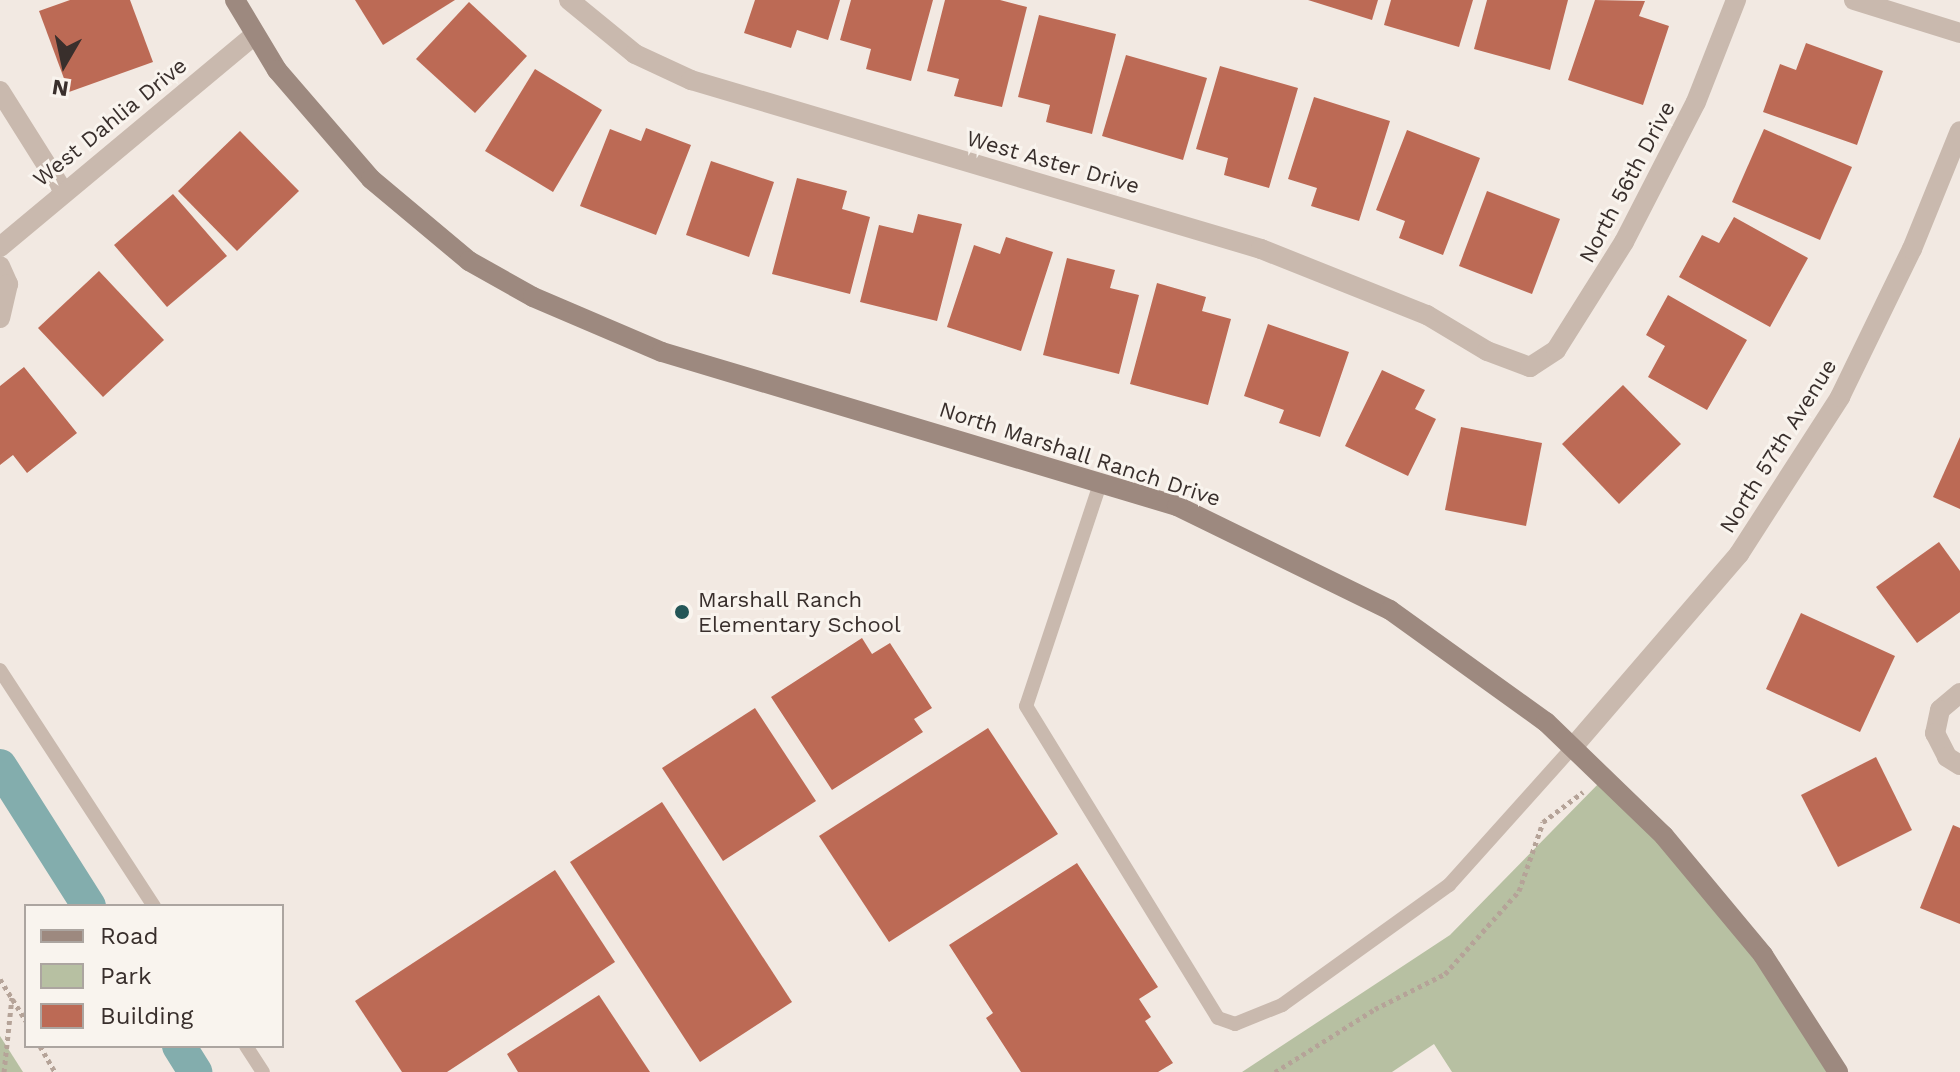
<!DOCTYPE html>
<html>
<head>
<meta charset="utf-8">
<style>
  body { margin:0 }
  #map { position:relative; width:1960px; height:1072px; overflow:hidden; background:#f2e9e2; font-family:"Work Sans",sans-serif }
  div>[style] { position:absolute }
  .green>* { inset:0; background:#b7c0a2 }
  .canal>* { height:34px; margin:-17px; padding:0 17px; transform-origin:17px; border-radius:17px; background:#83adad }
  .building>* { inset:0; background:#bc6a55 }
  .path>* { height:5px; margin-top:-2.5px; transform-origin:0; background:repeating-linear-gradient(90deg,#b5a398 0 4px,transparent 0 8px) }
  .lane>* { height:14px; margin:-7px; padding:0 7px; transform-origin:7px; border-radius:7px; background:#c9b9ae }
  .street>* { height:20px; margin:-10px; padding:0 10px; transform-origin:10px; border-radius:10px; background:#c9b9ae }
  .secondary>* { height:20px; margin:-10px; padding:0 10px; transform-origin:10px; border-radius:10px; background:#9d897f }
  .dots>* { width:22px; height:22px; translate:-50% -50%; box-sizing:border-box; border:4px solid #f9f4ee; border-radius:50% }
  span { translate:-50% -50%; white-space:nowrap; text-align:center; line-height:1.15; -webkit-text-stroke:6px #f9f4ee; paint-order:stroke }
  .street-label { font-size:22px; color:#392f2c }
  .poi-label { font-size:22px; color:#392f2c }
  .left { translate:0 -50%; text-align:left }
  .legend { position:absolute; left:24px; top:904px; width:260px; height:144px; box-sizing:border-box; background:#f9f4ee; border:2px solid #aca5a0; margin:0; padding:10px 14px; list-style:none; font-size:24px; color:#392f2c }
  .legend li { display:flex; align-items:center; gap:16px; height:40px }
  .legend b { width:40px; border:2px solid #aca5a0 }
  .north { position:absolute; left:24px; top:24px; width:80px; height:80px; -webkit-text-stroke:6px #f9f4ee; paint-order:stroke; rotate:189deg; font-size:22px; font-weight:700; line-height:32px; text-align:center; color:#392f2c }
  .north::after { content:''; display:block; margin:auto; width:28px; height:36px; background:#392f2c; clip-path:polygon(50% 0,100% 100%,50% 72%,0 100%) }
</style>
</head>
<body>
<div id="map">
  <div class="green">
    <i style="clip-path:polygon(1605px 777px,1664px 836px,1838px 1072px,1452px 1072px,1434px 1044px,1392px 1072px,1242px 1072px,1450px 935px)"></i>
    <i style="clip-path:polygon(0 1036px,23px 1072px,0 1072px)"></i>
  </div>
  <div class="canal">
    <i style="left:0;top:766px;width:166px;rotate:57.6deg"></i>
    <i style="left:179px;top:1046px;width:31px;rotate:58deg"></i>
  </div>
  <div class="building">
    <i style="clip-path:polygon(70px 0,130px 0,153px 62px,69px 92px,39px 11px)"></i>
    <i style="clip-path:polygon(355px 0,455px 0,383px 45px)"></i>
    <i style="clip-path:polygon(755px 0,840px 0,828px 40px,797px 30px,791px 48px,744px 33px)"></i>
    <i style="clip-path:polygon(851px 0,933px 0,911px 81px,866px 69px,871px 49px,840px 40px)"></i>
    <i style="clip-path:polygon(945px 0,1000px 0,1027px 7px,1002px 107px,954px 96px,959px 79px,927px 71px)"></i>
    <i style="clip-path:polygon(1308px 0,1378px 0,1372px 20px)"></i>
    <i style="clip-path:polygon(1391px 0,1473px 0,1459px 47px,1384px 25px)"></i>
    <i style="clip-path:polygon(1487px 0,1568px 0,1550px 70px,1474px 49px)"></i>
    <i style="clip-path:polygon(1595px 0,1645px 1px,1639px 16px,1669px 26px,1643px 105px,1568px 80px)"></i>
    <i style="clip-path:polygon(469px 2px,527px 56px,475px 113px,416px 59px)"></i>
    <i style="clip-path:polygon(1039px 15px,1116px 34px,1092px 134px,1046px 122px,1050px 105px,1018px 97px)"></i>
    <i style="clip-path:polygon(1806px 43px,1883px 71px,1857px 145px,1763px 112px,1780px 64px,1796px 70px)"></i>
    <i style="clip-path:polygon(1126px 55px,1207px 78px,1183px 160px,1102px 136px)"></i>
    <i style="clip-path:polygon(1220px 66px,1298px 88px,1269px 188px,1224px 175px,1228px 158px,1196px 149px)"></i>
    <i style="clip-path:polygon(535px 69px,602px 110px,553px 192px,485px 151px)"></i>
    <i style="clip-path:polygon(1314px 97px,1390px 121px,1359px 221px,1311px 206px,1317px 188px,1288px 179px)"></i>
    <i style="clip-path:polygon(646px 128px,691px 145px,656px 235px,580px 206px,610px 129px,641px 141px)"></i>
    <i style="clip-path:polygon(1764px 129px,1852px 167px,1820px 240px,1732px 202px)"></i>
    <i style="clip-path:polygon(1407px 130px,1480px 158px,1443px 255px,1399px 238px,1405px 221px,1376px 210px)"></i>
    <i style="clip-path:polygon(240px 131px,299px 191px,237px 251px,178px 191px)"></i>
    <i style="clip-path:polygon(711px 161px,774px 182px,749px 257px,686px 235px)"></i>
    <i style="clip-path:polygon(797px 178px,847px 191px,842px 209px,870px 217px,850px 294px,772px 274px)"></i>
    <i style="clip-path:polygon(1487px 191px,1560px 219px,1532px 294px,1459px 266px)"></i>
    <i style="clip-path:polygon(173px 194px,227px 256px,167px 307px,114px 245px)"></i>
    <i style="clip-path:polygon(918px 214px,962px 224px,937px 321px,860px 302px,879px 225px,913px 233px)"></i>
    <i style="clip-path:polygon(1734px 217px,1808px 258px,1770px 327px,1679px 277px,1702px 235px,1719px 243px)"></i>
    <i style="clip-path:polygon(1006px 237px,1053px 252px,1021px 351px,947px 327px,974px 245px,1000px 254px)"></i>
    <i style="clip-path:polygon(1067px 258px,1115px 270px,1110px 288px,1139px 295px,1119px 374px,1043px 355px)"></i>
    <i style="clip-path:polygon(99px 271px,164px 340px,103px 397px,38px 328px)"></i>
    <i style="clip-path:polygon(1157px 283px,1206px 297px,1202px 311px,1231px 319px,1208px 405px,1130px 384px)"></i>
    <i style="clip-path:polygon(1668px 295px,1747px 340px,1707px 410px,1648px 377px,1665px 346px,1646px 335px)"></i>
    <i style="clip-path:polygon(1268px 324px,1349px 352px,1320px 437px,1279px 423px,1284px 410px,1244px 396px)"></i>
    <i style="clip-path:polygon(24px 367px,77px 433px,27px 473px,13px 455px,0 465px,0 386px)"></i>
    <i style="clip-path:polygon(1382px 370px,1425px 390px,1415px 409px,1436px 419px,1408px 476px,1345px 446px)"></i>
    <i style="clip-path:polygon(1623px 385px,1681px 444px,1619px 504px,1562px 444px)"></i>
    <i style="clip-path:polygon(1461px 427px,1542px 443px,1526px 526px,1445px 510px)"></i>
    <i style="clip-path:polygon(1960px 437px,1960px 509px,1933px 497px)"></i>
    <i style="clip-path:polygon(1939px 542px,1960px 571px,1960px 612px,1917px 643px,1876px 587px)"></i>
    <i style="clip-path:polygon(1801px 613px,1895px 656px,1860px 732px,1766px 689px)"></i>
    <i style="clip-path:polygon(862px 638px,872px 654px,890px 643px,932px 708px,914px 719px,923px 732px,832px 790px,771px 697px)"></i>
    <i style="clip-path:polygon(755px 708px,816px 801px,723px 861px,662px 768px)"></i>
    <i style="clip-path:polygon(988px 728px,1058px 834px,889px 942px,819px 836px)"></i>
    <i style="clip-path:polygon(1876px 757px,1912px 830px,1838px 867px,1801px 795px)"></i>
    <i style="clip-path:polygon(662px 802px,792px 1002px,700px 1062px,570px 862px)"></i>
    <i style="clip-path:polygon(1953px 825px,1960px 828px,1960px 924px,1920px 908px)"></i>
    <i style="clip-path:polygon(1077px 863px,1158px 987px,1139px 999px,1151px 1017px,1145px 1021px,1173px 1063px,1158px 1072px,1021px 1072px,986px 1018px,993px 1013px,949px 945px)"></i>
    <i style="clip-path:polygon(555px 870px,615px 962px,447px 1072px,402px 1072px,355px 1001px)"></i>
    <i style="clip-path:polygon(599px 995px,650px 1072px,518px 1072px,507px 1054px)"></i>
  </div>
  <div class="path">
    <i style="left:0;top:979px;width:49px;rotate:58.2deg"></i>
    <i style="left:40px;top:1046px;width:30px;rotate:60deg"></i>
    <i style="left:4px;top:1072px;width:75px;rotate:-83.9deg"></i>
    <i style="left:1275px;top:1072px;width:118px;rotate:-32.2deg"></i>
    <i style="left:1375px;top:1009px;width:78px;rotate:-26.6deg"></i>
    <i style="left:1445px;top:974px;width:111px;rotate:-48.3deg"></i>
    <i style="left:1519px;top:891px;width:73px;rotate:-70.8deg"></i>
    <i style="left:1543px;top:822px;width:50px;rotate:-36.9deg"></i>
  </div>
  <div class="lane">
    <i style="left:1101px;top:481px;width:237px;rotate:108.4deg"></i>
    <i style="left:1026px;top:706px;width:366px;rotate:58.4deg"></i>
    <i style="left:1218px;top:1018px;width:18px;rotate:19deg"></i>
    <i style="left:1235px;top:1024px;width:51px;rotate:-22deg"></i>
    <i style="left:1282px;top:1005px;width:206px;rotate:-35.7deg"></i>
    <i style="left:1449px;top:885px;width:186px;rotate:-48.1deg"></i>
    <i style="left:0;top:670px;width:282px;rotate:56.9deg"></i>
    <i style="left:246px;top:1046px;width:31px;rotate:57deg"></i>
  </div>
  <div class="street">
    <i style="left:569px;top:0;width:85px;rotate:39.3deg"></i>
    <i style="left:635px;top:54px;width:62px;rotate:24.9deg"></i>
    <i style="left:691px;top:80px;width:595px;rotate:16.51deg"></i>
    <i style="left:1261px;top:249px;width:179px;rotate:21.7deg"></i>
    <i style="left:1427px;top:315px;width:70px;rotate:31deg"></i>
    <i style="left:1487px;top:351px;width:46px;rotate:20.4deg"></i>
    <i style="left:1530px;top:367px;width:31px;rotate:-33deg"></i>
    <i style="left:1556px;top:350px;width:128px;rotate:-57.8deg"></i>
    <i style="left:1624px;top:242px;width:157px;rotate:-62.8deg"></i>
    <i style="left:1696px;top:102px;width:110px;rotate:-68.6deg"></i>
    <i style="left:1854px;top:0;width:111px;rotate:17.3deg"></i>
    <i style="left:0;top:91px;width:118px;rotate:57.8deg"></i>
    <i style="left:0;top:247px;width:329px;rotate:-39.8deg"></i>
    <i style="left:0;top:266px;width:20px;rotate:66deg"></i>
    <i style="left:8px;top:284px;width:35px;rotate:103deg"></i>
    <i style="left:1960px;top:693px;width:26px;rotate:140deg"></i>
    <i style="left:1940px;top:710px;width:24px;rotate:102deg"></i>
    <i style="left:1935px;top:733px;width:27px;rotate:63deg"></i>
    <i style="left:1947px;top:757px;width:15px;rotate:32deg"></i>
    <i style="left:1573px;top:747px;width:255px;rotate:-49.3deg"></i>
    <i style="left:1739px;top:554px;width:187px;rotate:-57.2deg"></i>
    <i style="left:1840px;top:397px;width:165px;rotate:-64.1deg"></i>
    <i style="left:1912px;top:249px;width:127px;rotate:-67.9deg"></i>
  </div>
  <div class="secondary">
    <i style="left:235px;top:0;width:82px;rotate:59deg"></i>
    <i style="left:277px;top:70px;width:144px;rotate:49.2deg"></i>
    <i style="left:371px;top:179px;width:128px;rotate:39.9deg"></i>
    <i style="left:469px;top:261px;width:73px;rotate:29.4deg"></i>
    <i style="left:533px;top:297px;width:140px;rotate:23.1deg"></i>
    <i style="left:662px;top:352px;width:538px;rotate:16.65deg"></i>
    <i style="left:1177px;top:506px;width:237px;rotate:26deg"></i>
    <i style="left:1390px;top:610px;width:192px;rotate:35.7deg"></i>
    <i style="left:1546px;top:722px;width:164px;rotate:44deg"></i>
    <i style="left:1664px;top:836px;width:155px;rotate:50.2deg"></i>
    <i style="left:1763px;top:955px;width:139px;rotate:57.3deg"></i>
  </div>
  <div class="dots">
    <i style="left:682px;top:612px;background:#245657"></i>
  </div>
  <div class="street-label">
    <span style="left:110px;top:122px;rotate:-39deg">West Dahlia Drive</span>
    <span style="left:1053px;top:162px;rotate:16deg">West Aster Drive</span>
    <span style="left:1627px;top:182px;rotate:-62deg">North 56th Drive</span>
    <span style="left:1778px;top:446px;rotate:-58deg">North 57th Avenue</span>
    <span style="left:1080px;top:454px;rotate:18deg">North Marshall Ranch Drive</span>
  </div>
  <div class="poi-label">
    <span class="left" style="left:698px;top:612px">Marshall Ranch<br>Elementary School</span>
  </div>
  <ul class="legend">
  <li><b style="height:10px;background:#9d897f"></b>Road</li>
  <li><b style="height:22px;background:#b7c0a2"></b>Park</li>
  <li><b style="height:22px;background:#bc6a55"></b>Building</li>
  </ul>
  <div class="north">N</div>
</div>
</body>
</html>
